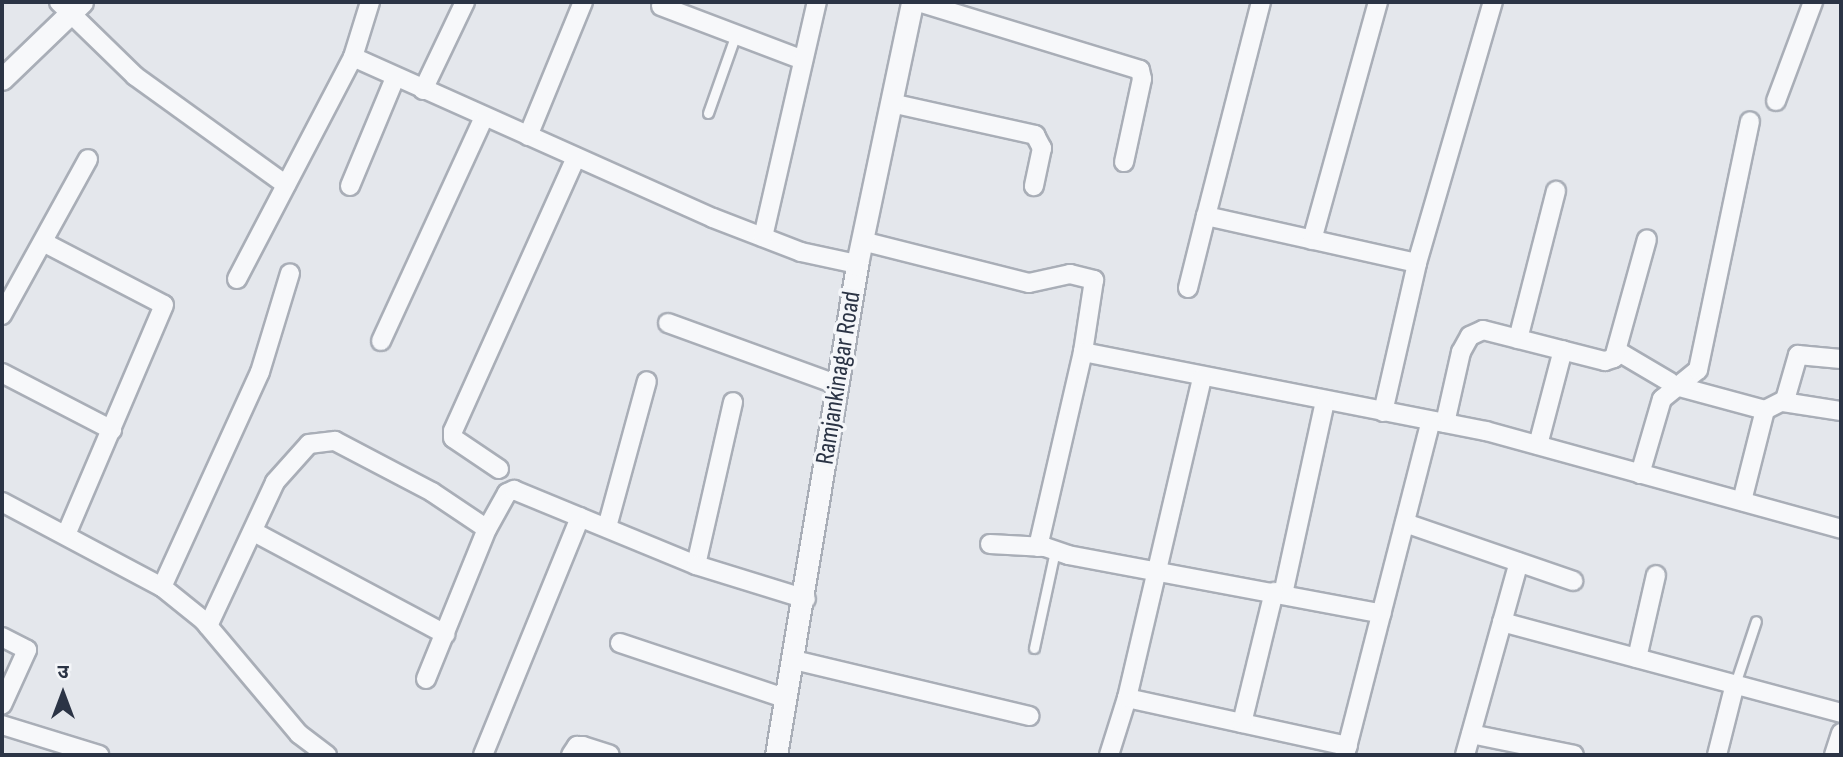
<!DOCTYPE html>
<html>
<head>
<meta charset="utf-8">
<style>
  body { margin:0 }
  #map { position:relative; width:1843px; height:757px; overflow:hidden; background:#e4e7ec; font-family:"Sofia Sans Condensed","Noto Sans Devanagari",sans-serif }
  div>[style] { position:absolute }
  .roads { filter:drop-shadow(2px 0 #a9aeb7) drop-shadow(-2px 0 #a9aeb7) drop-shadow(0 2px #a9aeb7) drop-shadow(0 -2px #a9aeb7) }
  .service>* { height:9px; margin:-4.5px; padding:0 4.5px; transform-origin:4.5px; border-radius:4.5px; background:#f7f8fa }
  .minor>* { height:18px; margin:-9px; padding:0 9px; transform-origin:9px; border-radius:9px; background:#f7f8fa }
  .tertiary>* { height:21px; margin:-10.5px; padding:0 10.5px; transform-origin:10.5px; border-radius:10.5px; background:#f7f8fa }
  span { translate:-50% -50%; white-space:nowrap; text-align:center; line-height:1.15; -webkit-text-stroke:7px #f4f6f9; paint-order:stroke }
  .street-label { font-size:26px; color:#2b3445 }
  .frame { position:absolute; inset:0; border:4px solid #2b3445; pointer-events:none }
  .north { position:absolute; left:28px; top:659px; width:70px; height:70px; -webkit-text-stroke:5px #f4f6f9; paint-order:stroke; rotate:0deg; font-size:19px; font-weight:700; line-height:28px; text-align:center; color:#2b3445 }
  .north::after { content:''; display:block; margin:auto; width:24px; height:32px; background:#2b3445; clip-path:polygon(50% 0,100% 100%,50% 72%,0 100%) }
</style>
</head>
<body>
<div id="map">
  <div class="roads">
    <div class="service">
      <i style="left:708px;top:113px;width:84px;rotate:-70.5deg"></i>
      <i style="left:1034px;top:648px;width:99px;rotate:-77.8deg"></i>
      <i style="left:1735px;top:684px;width:66px;rotate:-71.6deg"></i>
    </div>
    <div class="minor">
      <i style="left:59px;top:2px;width:106px;rotate:44.2deg"></i>
      <i style="left:135px;top:76px;width:186px;rotate:35.8deg"></i>
      <i style="left:918px;top:2px;width:232px;rotate:17deg"></i>
      <i style="left:1140px;top:70px;width:9px;rotate:77deg"></i>
      <i style="left:1142px;top:79px;width:85px;rotate:102.2deg"></i>
      <i style="left:1261px;top:2px;width:221px;rotate:104.4deg"></i>
      <i style="left:1206px;top:216px;width:216px;rotate:12.6deg"></i>
      <i style="left:661px;top:6px;width:152px;rotate:20.8deg"></i>
      <i style="left:353px;top:57px;width:394px;rotate:24.1deg"></i>
      <i style="left:713px;top:218px;width:94px;rotate:21.1deg"></i>
      <i style="left:801px;top:252px;width:57px;rotate:12.1deg"></i>
      <i style="left:423px;top:90px;width:98px;rotate:-64.5deg"></i>
      <i style="left:1776px;top:101px;width:106px;rotate:-69.5deg"></i>
      <i style="left:891px;top:103px;width:148px;rotate:12.5deg"></i>
      <i style="left:1035px;top:135px;width:15px;rotate:62deg"></i>
      <i style="left:1042px;top:148px;width:39px;rotate:102deg"></i>
      <i style="left:528px;top:136px;width:145px;rotate:-67.7deg"></i>
      <i style="left:350px;top:186px;width:117px;rotate:-67.4deg"></i>
      <i style="left:763px;top:237px;width:241px;rotate:-77.1deg"></i>
      <i style="left:1312px;top:240px;width:247px;rotate:-74.5deg"></i>
      <i style="left:862px;top:241px;width:172px;rotate:14.1deg"></i>
      <i style="left:1029px;top:283px;width:42px;rotate:-12.4deg"></i>
      <i style="left:1070px;top:274px;width:25px;rotate:14deg"></i>
      <i style="left:1094px;top:280px;width:73px;rotate:98.7deg"></i>
      <i style="left:1083px;top:352px;width:200px;rotate:103deg"></i>
      <i style="left:43px;top:242px;width:136px;rotate:27.5deg"></i>
      <i style="left:164px;top:305px;width:250px;rotate:113.1deg"></i>
      <i style="left:237px;top:279px;width:250px;rotate:-62.4deg"></i>
      <i style="left:353px;top:57px;width:58px;rotate:-72.8deg"></i>
      <i style="left:1188px;top:288px;width:74px;rotate:-76deg"></i>
      <i style="left:2px;top:315px;width:178px;rotate:-61.1deg"></i>
      <i style="left:668px;top:323px;width:181px;rotate:20deg"></i>
      <i style="left:1518px;top:339px;width:153px;rotate:-75.6deg"></i>
      <i style="left:381px;top:341px;width:247px;rotate:-65.3deg"></i>
      <i style="left:1083px;top:352px;width:411px;rotate:11.1deg"></i>
      <i style="left:1486px;top:431px;width:368px;rotate:15.4deg"></i>
      <i style="left:1619px;top:352px;width:59px;rotate:30.5deg"></i>
      <i style="left:2px;top:373px;width:124px;rotate:27.4deg"></i>
      <i style="left:1676px;top:386px;width:92px;rotate:15.1deg"></i>
      <i style="left:1765px;top:410px;width:94px;rotate:104.2deg"></i>
      <i style="left:1783px;top:402px;width:59px;rotate:8.8deg"></i>
      <i style="left:1765px;top:410px;width:22px;rotate:-27deg"></i>
      <i style="left:1785px;top:400px;width:47px;rotate:-73.9deg"></i>
      <i style="left:1798px;top:355px;width:43px;rotate:5.3deg"></i>
      <i style="left:1383px;top:412px;width:153px;rotate:-77.1deg"></i>
      <i style="left:1417px;top:263px;width:272px;rotate:-73.8deg"></i>
      <i style="left:1445px;top:423px;width:73px;rotate:-77.3deg"></i>
      <i style="left:1461px;top:352px;width:18px;rotate:-61deg"></i>
      <i style="left:1470px;top:336px;width:14px;rotate:-25deg"></i>
      <i style="left:1483px;top:330px;width:126px;rotate:14.3deg"></i>
      <i style="left:1605px;top:361px;width:9px;rotate:-18deg"></i>
      <i style="left:1614px;top:358px;width:123px;rotate:-74.5deg"></i>
      <i style="left:1538px;top:445px;width:98px;rotate:-75.3deg"></i>
      <i style="left:499px;top:469px;width:55px;rotate:-146deg"></i>
      <i style="left:453px;top:438px;width:7px;rotate:-90deg"></i>
      <i style="left:453px;top:431px;width:300px;rotate:-65.8deg"></i>
      <i style="left:1640px;top:474px;width:78px;rotate:-73.7deg"></i>
      <i style="left:1662px;top:399px;width:46px;rotate:-38.9deg"></i>
      <i style="left:1698px;top:370px;width:254px;rotate:-78.2deg"></i>
      <i style="left:2px;top:502px;width:181px;rotate:28deg"></i>
      <i style="left:162px;top:587px;width:53px;rotate:38.8deg"></i>
      <i style="left:203px;top:620px;width:149px;rotate:49.9deg"></i>
      <i style="left:299px;top:734px;width:35px;rotate:37deg"></i>
      <i style="left:1405px;top:523px;width:178px;rotate:19deg"></i>
      <i style="left:607px;top:527px;width:151px;rotate:-74.7deg"></i>
      <i style="left:254px;top:532px;width:217px;rotate:28.1deg"></i>
      <i style="left:990px;top:544px;width:55px;rotate:3.1deg"></i>
      <i style="left:1045px;top:547px;width:24px;rotate:19deg"></i>
      <i style="left:1068px;top:555px;width:319px;rotate:10.6deg"></i>
      <i style="left:696px;top:565px;width:167px;rotate:-77.2deg"></i>
      <i style="left:162px;top:587px;width:236px;rotate:-65.5deg"></i>
      <i style="left:260px;top:372px;width:103px;rotate:-73.1deg"></i>
      <i style="left:1283px;top:594px;width:198px;rotate:-77.7deg"></i>
      <i style="left:1502px;top:622px;width:351px;rotate:15deg"></i>
      <i style="left:208px;top:626px;width:159px;rotate:-65deg"></i>
      <i style="left:275px;top:482px;width:51px;rotate:-48.2deg"></i>
      <i style="left:309px;top:444px;width:26px;rotate:-7deg"></i>
      <i style="left:335px;top:441px;width:110px;rotate:27.7deg"></i>
      <i style="left:432px;top:492px;width:66px;rotate:33.9deg"></i>
      <i style="left:2px;top:637px;width:28px;rotate:27deg"></i>
      <i style="left:27px;top:650px;width:60px;rotate:114.4deg"></i>
      <i style="left:620px;top:643px;width:176px;rotate:18.5deg"></i>
      <i style="left:1637px;top:658px;width:85px;rotate:-77.1deg"></i>
      <i style="left:794px;top:660px;width:242px;rotate:13.4deg"></i>
      <i style="left:426px;top:679px;width:162px;rotate:-67.9deg"></i>
      <i style="left:487px;top:529px;width:41px;rotate:-60.9deg"></i>
      <i style="left:507px;top:493px;width:8px;rotate:-23deg"></i>
      <i style="left:514px;top:490px;width:197px;rotate:22.4deg"></i>
      <i style="left:696px;top:565px;width:115px;rotate:17.2deg"></i>
      <i style="left:1127px;top:698px;width:226px;rotate:12.3deg"></i>
      <i style="left:1242px;top:723px;width:135px;rotate:-76.3deg"></i>
      <i style="left:2px;top:725px;width:102px;rotate:17.2deg"></i>
      <i style="left:1471px;top:734px;width:105px;rotate:11.5deg"></i>
      <i style="left:483px;top:755px;width:257px;rotate:-67.8deg"></i>
      <i style="left:571px;top:755px;width:11px;rotate:-56deg"></i>
      <i style="left:577px;top:746px;width:6px"></i>
      <i style="left:583px;top:746px;width:28px;rotate:18deg"></i>
      <i style="left:1109px;top:755px;width:60px;rotate:-72.5deg"></i>
      <i style="left:1127px;top:698px;width:329px;rotate:-76.8deg"></i>
      <i style="left:1345px;top:755px;width:345px;rotate:-75.6deg"></i>
      <i style="left:1465px;top:755px;width:200px;rotate:-74.4deg"></i>
      <i style="left:1717px;top:755px;width:73px;rotate:-75.8deg"></i>
      <i style="left:1834px;top:755px;width:23px;rotate:-72deg"></i>
    </div>
    <div class="tertiary">
      <i style="left:2px;top:79px;width:111px;rotate:-43.9deg"></i>
      <i style="left:776px;top:755px;width:498px;rotate:-80.6deg"></i>
      <i style="left:857px;top:264px;width:268px;rotate:-78.1deg"></i>
    </div>
  </div>
  <div class="street-label">
    <span style="left:839px;top:378px;rotate:-81deg">Ramjankinagar Road</span>
  </div>
  <div class="frame"></div>
  <div class="north">उ</div>
</div>
</body>
</html>
